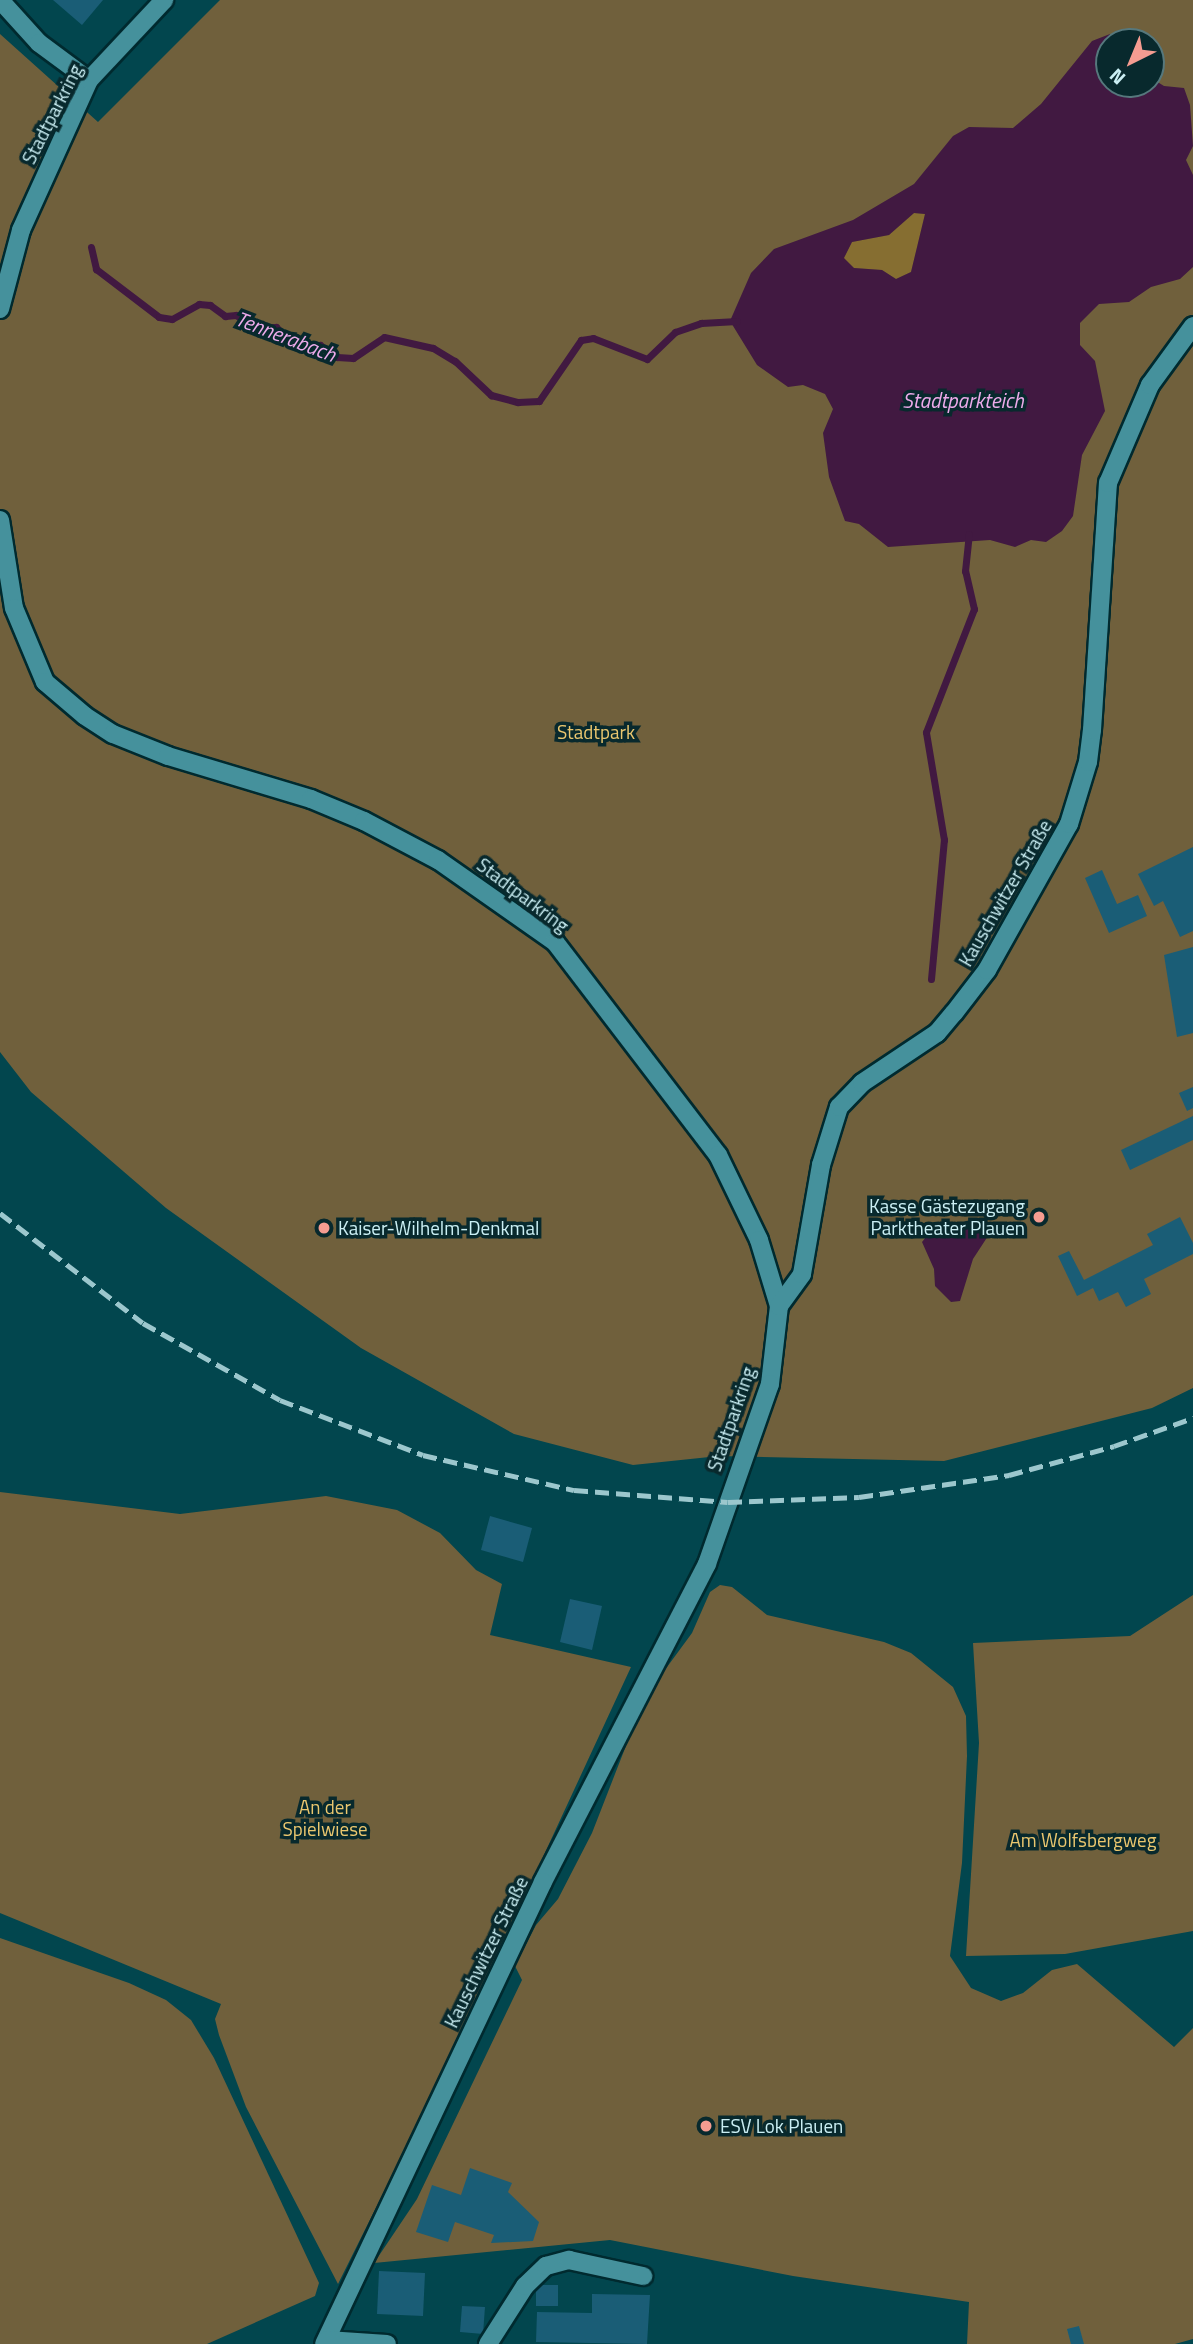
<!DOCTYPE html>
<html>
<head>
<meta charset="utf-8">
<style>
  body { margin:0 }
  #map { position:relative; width:1193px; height:2344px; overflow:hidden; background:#02464e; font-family:"Titillium Web",sans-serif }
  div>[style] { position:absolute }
  .green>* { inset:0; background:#70603c }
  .forest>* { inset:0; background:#866e31 }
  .water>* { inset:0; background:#411941 }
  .stream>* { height:7px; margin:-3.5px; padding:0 3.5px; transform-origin:3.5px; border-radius:3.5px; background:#411941 }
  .building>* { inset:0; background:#1a5d76 }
  .roads { filter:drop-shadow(2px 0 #002a2f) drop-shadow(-2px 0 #002a2f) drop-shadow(0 2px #002a2f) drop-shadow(0 -2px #002a2f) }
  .street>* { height:18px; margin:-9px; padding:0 9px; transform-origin:9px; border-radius:9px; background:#45919c }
  .rail>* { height:5px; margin-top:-2.5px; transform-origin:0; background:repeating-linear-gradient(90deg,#9cc7cd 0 14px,transparent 0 21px) }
  .dots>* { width:19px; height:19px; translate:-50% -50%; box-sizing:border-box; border:4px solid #08292d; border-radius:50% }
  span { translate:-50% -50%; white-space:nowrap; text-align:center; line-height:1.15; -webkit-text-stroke:7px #08292d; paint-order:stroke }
  .street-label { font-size:19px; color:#cbeff4 }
  .park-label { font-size:19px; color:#ebc76f }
  .poi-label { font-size:19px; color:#cbeff4 }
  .right { translate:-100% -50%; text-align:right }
  .left { translate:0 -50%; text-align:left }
  .water-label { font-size:21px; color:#ecaaea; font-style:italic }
  .north { position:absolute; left:1095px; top:28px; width:70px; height:70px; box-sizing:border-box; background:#08292d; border:2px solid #56787d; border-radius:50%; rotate:223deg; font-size:19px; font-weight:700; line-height:28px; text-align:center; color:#cbeff4 }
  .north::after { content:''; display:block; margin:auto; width:24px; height:32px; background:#f59c91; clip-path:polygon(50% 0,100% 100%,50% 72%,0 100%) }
</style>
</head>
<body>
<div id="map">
  <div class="green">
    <i style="clip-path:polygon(evenodd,220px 0,1193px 0,1193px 1388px,1152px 1408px,944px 1461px,719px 1456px,633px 1465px,514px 1434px,361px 1348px,166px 1208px,31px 1092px,0 1052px,0 34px,98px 122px,220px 0,1109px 42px,1151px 42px,1151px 84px,1109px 84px,1109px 42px)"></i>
    <i style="clip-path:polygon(0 1492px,180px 1514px,326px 1496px,397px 1510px,440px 1533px,476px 1570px,502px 1584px,490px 1635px,631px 1667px,441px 2077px,338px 2284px,246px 2107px,219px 2035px,215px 2019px,221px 2004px,0 1913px)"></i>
    <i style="clip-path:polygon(720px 1585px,732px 1587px,767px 1615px,884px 1642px,911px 1653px,953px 1687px,966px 1716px,967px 1756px,962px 1863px,950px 1956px,971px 1988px,1001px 2001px,1023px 1993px,1052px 1970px,1077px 1964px,1174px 2047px,1193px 2028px,1193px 2339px,1175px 2344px,967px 2344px,969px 2302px,793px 2276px,610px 2240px,374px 2263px,417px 2199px,522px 1980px,515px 1966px,536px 1925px,558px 1899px,592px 1833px,645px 1697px,692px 1633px,710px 1592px)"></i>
    <i style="clip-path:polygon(1193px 1595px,1193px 1931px,1065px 1954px,966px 1956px,979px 1743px,973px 1643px,1130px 1636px)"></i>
    <i style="clip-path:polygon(0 1938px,129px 1983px,166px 2000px,191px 2020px,214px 2058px,319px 2283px,315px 2296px,207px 2344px,0 2344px)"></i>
  </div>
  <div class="forest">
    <i style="clip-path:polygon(914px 213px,925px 214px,911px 272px,896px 279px,882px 270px,854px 268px,843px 258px,852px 242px,889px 235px)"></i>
  </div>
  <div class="water">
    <i style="clip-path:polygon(evenodd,1110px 34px,1129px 42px,1109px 42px,1109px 84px,1151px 84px,1151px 78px,1164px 86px,1184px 88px,1190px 105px,1193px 146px,1186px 160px,1193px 175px,1193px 267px,1180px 279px,1151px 287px,1129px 302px,1099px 304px,1080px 323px,1080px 345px,1095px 361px,1105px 411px,1082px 455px,1073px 516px,1062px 531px,1046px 542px,1031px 540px,1015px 547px,990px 540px,888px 547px,859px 524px,845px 521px,829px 477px,823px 433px,833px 409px,825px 394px,803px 385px,788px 387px,757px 365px,730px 321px,751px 273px,774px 249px,853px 220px,914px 184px,953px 136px,969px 127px,1013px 128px,1041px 104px,1092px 41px,1110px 34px,914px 213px,925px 214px,911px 272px,896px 279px,882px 270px,854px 268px,844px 258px,852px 242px,889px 235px,914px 213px)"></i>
    <i style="clip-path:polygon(973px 1221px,988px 1236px,973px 1259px,960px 1301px,951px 1302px,935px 1286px,934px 1269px,922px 1242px,936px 1225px)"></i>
  </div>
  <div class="stream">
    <i style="left:91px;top:247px;width:23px;rotate:77deg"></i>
    <i style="left:96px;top:269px;width:79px;rotate:37.3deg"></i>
    <i style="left:159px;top:317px;width:13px;rotate:9deg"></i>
    <i style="left:172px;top:319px;width:31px;rotate:-29deg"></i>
    <i style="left:199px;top:304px;width:11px;rotate:5deg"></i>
    <i style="left:210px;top:305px;width:19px;rotate:36deg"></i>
    <i style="left:225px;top:316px;width:11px;rotate:-5deg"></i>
    <i style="left:236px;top:315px;width:24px;rotate:33deg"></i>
    <i style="left:256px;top:328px;width:20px;rotate:-3deg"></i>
    <i style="left:276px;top:327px;width:21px;rotate:47deg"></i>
    <i style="left:290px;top:342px;width:14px;rotate:-12deg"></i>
    <i style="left:304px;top:339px;width:12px;rotate:55deg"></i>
    <i style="left:311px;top:349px;width:10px;rotate:-24deg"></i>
    <i style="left:320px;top:345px;width:21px;rotate:35deg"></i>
    <i style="left:337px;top:357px;width:16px;rotate:4deg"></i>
    <i style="left:353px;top:358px;width:37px;rotate:-34deg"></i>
    <i style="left:384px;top:337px;width:50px;rotate:12.7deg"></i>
    <i style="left:433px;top:348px;width:26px;rotate:31deg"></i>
    <i style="left:455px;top:361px;width:50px;rotate:43.4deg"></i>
    <i style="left:491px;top:395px;width:28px;rotate:15deg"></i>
    <i style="left:518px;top:402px;width:21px;rotate:-3deg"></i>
    <i style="left:539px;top:401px;width:74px;rotate:-55.5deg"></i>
    <i style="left:581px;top:340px;width:12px;rotate:-9deg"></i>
    <i style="left:593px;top:338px;width:58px;rotate:21.3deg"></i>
    <i style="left:647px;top:359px;width:39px;rotate:-44deg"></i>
    <i style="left:675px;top:332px;width:28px;rotate:-19deg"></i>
    <i style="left:701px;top:323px;width:36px;rotate:-3deg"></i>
    <i style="left:931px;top:979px;width:140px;rotate:-84.7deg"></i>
    <i style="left:944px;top:840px;width:109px;rotate:-99.5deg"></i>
    <i style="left:926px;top:732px;width:132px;rotate:-68.7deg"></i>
    <i style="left:974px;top:609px;width:39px;rotate:-103deg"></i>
    <i style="left:965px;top:571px;width:37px;rotate:-84deg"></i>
  </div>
  <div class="building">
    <i style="clip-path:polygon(53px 0,103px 0,82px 25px)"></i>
    <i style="clip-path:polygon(1193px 847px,1193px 931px,1180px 937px,1163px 901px,1154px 906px,1138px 874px)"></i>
    <i style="clip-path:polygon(1102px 870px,1117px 904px,1138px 895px,1147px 916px,1109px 933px,1085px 878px)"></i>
    <i style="clip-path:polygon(1193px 947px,1193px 1033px,1177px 1037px,1164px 955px)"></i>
    <i style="clip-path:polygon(1193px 1087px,1193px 1108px,1187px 1111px,1179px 1093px)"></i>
    <i style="clip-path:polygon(1193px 1116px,1193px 1140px,1130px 1170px,1121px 1150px)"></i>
    <i style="clip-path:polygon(1180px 1217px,1193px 1243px,1193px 1254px,1144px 1279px,1151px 1294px,1126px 1307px,1118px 1292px,1099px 1301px,1093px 1288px,1077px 1296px,1058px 1256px,1069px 1251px,1084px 1280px,1153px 1245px,1147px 1234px)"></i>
    <i style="clip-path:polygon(490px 1516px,532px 1528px,523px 1562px,481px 1550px)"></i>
    <i style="clip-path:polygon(570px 1599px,602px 1606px,592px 1650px,560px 1642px)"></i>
    <i style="clip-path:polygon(470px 2168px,512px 2183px,508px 2192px,539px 2222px,533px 2241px,491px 2243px,494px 2235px,455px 2222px,448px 2242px,416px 2232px,432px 2185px,461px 2195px)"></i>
    <i style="clip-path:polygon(379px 2271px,425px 2273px,423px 2316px,377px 2314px)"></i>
    <i style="clip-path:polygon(536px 2285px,558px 2285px,558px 2306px,536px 2306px)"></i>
    <i style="clip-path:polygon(592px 2294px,650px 2295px,647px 2344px,536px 2342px,537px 2312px,592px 2313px)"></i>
    <i style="clip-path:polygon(462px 2306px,485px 2307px,483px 2334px,460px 2332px)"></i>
    <i style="clip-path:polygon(1079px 2326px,1084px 2344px,1071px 2344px,1067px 2329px)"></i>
  </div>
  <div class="roads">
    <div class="street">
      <i style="left:0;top:0;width:58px;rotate:47.8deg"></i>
      <i style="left:39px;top:43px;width:62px;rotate:36.5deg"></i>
      <i style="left:0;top:309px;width:82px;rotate:-75.1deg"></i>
      <i style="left:21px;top:230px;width:165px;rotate:-65.6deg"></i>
      <i style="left:89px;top:80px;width:110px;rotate:-46.8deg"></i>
      <i style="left:0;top:520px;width:89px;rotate:81deg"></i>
      <i style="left:14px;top:608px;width:80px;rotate:67.3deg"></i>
      <i style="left:45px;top:682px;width:52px;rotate:40.4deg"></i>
      <i style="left:85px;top:716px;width:33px;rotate:33deg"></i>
      <i style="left:113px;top:734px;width:59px;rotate:21.8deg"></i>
      <i style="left:168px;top:756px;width:149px;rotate:16.7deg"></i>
      <i style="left:311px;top:799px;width:57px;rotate:22.5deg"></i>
      <i style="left:364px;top:821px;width:84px;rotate:27.8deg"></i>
      <i style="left:438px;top:860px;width:143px;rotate:35deg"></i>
      <i style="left:555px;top:942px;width:268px;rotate:52.6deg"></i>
      <i style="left:718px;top:1155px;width:94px;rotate:64.2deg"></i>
      <i style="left:759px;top:1240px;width:69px;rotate:73.1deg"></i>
      <i style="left:779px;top:1306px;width:79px;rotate:96.6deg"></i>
      <i style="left:770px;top:1384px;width:191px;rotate:109.3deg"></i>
      <i style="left:707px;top:1564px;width:358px;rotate:117.3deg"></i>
      <i style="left:543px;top:1882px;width:511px;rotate:115.36deg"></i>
      <i style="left:779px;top:1306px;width:39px;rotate:-54deg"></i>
      <i style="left:802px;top:1274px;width:111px;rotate:-80.1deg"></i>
      <i style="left:821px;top:1165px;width:61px;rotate:-72.8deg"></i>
      <i style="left:839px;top:1107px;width:33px;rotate:-46deg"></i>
      <i style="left:862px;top:1083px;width:90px;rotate:-33.7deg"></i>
      <i style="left:937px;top:1033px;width:26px;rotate:-50deg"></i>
      <i style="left:954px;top:1013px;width:54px;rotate:-52.5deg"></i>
      <i style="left:987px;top:970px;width:167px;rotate:-60.7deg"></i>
      <i style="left:1069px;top:824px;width:65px;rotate:-73deg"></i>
      <i style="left:1088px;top:762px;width:32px;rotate:-83deg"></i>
      <i style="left:1092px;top:730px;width:248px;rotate:-86.3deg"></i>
      <i style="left:1108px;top:483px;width:107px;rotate:-66.8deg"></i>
      <i style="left:1150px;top:385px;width:73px;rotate:-53.9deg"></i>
      <i style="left:327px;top:2340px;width:60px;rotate:3.8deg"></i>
      <i style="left:488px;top:2344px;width:69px;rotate:-57.5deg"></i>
      <i style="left:525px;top:2286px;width:29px;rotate:-44deg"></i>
      <i style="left:546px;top:2266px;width:24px;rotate:-15deg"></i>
      <i style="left:569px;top:2260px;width:76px;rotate:12.2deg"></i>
    </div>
  </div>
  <div class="rail">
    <i style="left:0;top:1213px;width:180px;rotate:37.6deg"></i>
    <i style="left:143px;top:1323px;width:157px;rotate:29.3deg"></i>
    <i style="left:280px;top:1400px;width:153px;rotate:21deg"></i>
    <i style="left:423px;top:1455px;width:155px;rotate:13.1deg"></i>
    <i style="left:574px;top:1490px;width:154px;rotate:4.5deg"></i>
    <i style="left:728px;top:1502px;width:131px;rotate:-2.2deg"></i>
    <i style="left:859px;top:1497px;width:152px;rotate:-8.3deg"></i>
    <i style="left:1009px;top:1475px;width:109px;rotate:-15.4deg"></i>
    <i style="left:1114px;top:1446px;width:84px;rotate:-19.5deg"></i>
  </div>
  <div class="dots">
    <i style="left:1039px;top:1217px;background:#f59c91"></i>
    <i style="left:324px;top:1228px;background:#f59c91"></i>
    <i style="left:706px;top:2126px;background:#f59c91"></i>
  </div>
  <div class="street-label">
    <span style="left:52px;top:114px;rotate:-63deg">Stadtparkring</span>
    <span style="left:1005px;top:893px;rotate:-60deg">Kauschwitzer Straße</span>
    <span style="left:523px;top:895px;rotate:37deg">Stadtparkring</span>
    <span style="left:731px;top:1419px;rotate:-71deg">Stadtparkring</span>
    <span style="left:486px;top:1952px;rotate:-64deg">Kauschwitzer Straße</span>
  </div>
  <div class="park-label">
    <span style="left:596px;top:732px">Stadtpark</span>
    <span style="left:325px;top:1818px">An der<br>Spielwiese</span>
    <span style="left:1083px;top:1840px">Am Wolfsbergweg</span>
  </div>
  <div class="poi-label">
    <span class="right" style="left:1025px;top:1217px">Kasse Gästezugang<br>Parktheater Plauen</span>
    <span class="left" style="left:338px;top:1228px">Kaiser-Wilhelm-Denkmal</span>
    <span class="left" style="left:720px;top:2126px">ESV Lok Plauen</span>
  </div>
  <div class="water-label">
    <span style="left:286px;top:336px;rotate:21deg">Tennerabach</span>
    <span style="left:963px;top:400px">Stadtparkteich</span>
  </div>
  <div class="north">N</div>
</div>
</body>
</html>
